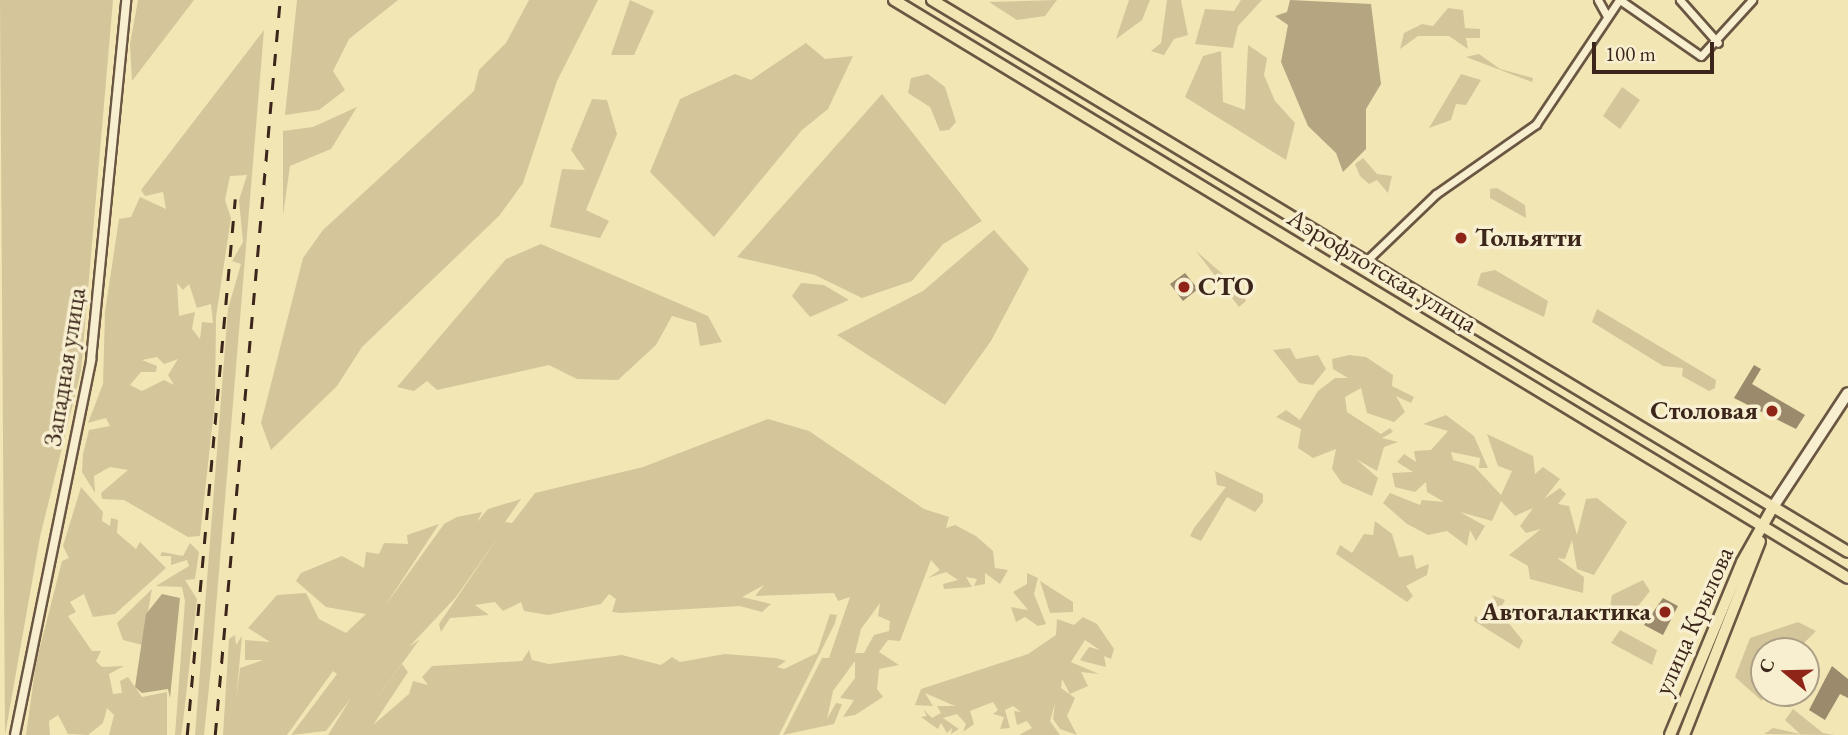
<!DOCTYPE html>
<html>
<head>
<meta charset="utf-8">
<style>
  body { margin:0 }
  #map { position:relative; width:1848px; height:735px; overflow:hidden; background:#f3e6b5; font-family:"EB Garamond",serif }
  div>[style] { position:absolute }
  .green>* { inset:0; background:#d4c59b }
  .water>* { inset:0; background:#b5a581 }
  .building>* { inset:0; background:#9b8a6b }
  .roads { filter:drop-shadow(2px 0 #6a5642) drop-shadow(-2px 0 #6a5642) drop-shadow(0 2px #6a5642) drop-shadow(0 -2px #6a5642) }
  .minor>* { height:7px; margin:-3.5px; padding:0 3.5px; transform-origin:3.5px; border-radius:3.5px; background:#f7efcf }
  .tertiary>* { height:8px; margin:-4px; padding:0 4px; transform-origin:4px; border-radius:4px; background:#f7efcf }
  .secondary>* { height:10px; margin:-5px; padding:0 5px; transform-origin:5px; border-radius:5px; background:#f7efcf }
  .primary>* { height:10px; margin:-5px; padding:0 5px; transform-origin:5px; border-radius:5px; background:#f3e6b5 }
  .rail>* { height:2.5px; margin-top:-1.25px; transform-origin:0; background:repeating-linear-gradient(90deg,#3c261b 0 12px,transparent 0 24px) }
  .dots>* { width:19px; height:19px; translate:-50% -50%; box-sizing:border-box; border:4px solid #f7efcf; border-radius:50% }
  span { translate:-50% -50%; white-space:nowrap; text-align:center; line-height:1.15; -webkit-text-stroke:7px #f7efcf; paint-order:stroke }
  .poi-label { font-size:26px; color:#3c261b; font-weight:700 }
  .left { translate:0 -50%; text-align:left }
  .right { translate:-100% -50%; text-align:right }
  .street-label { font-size:26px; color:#3c261b }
  .north { position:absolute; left:1750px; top:637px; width:70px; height:70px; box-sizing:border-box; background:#f7efcf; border:2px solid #ac9f87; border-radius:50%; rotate:289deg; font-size:19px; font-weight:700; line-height:28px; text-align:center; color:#3c261b }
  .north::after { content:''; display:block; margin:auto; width:24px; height:32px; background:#8f2418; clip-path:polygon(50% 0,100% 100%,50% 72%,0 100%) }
  .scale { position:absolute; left:1592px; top:42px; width:122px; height:32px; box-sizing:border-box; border:4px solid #3c261b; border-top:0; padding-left:9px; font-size:21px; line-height:24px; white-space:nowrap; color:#3c261b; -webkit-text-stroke:5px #f7efcf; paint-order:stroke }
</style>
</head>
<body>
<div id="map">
  <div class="green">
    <i style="clip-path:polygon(0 0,113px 0,81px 371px,40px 537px,5px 735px)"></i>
    <i style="clip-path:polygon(138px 0,194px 0,132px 81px,130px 44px)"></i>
    <i style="clip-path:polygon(297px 0,398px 0,349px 39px,333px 71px,345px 90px,319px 110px,285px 115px)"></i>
    <i style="clip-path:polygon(529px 0,598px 0,557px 81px,523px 183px,499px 216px,362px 347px,337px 386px,271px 450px,261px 423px,303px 258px,323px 230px,474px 91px,479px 70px,506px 43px)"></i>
    <i style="clip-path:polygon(630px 0,654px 11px,634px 55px,611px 55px)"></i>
    <i style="clip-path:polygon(1057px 0,1045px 16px,1017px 20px,989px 2px)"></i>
    <i style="clip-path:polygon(1129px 0,1150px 0,1142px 20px,1116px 39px)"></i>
    <i style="clip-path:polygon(1167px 0,1181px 0,1188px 35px,1174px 39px,1164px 55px,1151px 51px,1161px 43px)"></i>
    <i style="clip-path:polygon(1241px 0,1262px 0,1238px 26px,1233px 48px,1195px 44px,1205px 9px,1234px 11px)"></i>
    <i style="clip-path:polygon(1448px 8px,1463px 10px,1465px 28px,1480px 29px,1480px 38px,1466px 38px,1468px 49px,1449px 36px,1418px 36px,1400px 49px,1404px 33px,1422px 24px,1433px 26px)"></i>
    <i style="clip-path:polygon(evenodd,264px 30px,211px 668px,204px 735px,195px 735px,228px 309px,241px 264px,232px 261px,243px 242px,239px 200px,247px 175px,230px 176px,225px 200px,231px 218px,216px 317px,215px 401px,200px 536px,188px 537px,124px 500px,102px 499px,101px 493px,128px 470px,110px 467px,94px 476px,95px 493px,82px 472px,83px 454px,89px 430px,110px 426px,106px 418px,88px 423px,103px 384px,105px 312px,119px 219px,131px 217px,140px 197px,166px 209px,163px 192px,145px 196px,141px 190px,264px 30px,177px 283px,183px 290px,189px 284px,197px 308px,211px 304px,213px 323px,202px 322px,200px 339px,192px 329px,195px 312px,179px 316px,177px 283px,264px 30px,157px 357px,164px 364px,178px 359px,168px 375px,174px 385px,164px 380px,142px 391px,130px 385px,141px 372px,156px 372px,157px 366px,142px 360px,157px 357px)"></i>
    <i style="clip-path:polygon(806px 43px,825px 59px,853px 56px,828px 109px,802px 130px,714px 237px,650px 172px,680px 99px,735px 74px,751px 80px)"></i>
    <i style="clip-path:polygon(1248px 45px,1267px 58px,1264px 75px,1275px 101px,1295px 123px,1286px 160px,1185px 97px,1203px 56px,1221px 51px,1223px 102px,1245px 110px)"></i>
    <i style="clip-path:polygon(1479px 54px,1500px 69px,1533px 78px,1532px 82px,1466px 57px)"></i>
    <i style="clip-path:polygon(928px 74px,945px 87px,956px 122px,949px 130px,940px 131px,930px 107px,908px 93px,911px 78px)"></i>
    <i style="clip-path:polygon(1461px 74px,1481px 80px,1466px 105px,1456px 104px,1451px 120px,1429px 128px)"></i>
    <i style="clip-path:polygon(1622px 87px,1640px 100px,1620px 129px,1603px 116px)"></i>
    <i style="clip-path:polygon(882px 94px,982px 221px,943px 244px,912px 281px,862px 298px,815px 275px,737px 257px)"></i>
    <i style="clip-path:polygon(592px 99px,607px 100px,617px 134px,586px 210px,609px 221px,600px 238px,550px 227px,562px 169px,585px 170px,571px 150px)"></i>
    <i style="clip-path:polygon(357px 107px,331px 149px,290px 166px,283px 215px,283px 131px,313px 127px)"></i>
    <i style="clip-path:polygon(1363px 158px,1377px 174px,1392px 176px,1388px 193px,1377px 180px,1369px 184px,1360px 176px,1355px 164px)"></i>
    <i style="clip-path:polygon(1497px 188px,1525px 205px,1526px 218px,1490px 198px,1490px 189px)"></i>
    <i style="clip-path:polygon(994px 230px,1029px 269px,991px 341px,945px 405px,837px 335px,923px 291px)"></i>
    <i style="clip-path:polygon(541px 244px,708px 316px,722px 342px,700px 346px,696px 323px,672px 316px,656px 345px,618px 380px,577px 379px,549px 365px,437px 390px,427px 381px,414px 391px,397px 387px,506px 259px)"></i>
    <i style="clip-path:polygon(1196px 251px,1241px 290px,1246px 301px,1239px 307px)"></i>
    <i style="clip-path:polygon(1495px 270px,1548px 301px,1544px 317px,1477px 285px,1481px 273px)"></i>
    <i style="clip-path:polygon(801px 283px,824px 285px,849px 300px,810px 317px,792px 296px)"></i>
    <i style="clip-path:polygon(1597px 309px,1716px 380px,1715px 388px,1709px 391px,1682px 376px,1683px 368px,1663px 366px,1592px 322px)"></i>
    <i style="clip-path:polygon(1290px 348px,1296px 359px,1318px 355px,1326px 369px,1313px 385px,1299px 383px,1273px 350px)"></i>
    <i style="clip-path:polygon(1349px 355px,1366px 357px,1393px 375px,1392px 386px,1414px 397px,1411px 403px,1396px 396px,1405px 412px,1394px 422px,1367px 413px,1361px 388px,1345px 397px,1347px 412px,1381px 434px,1390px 428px,1393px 432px,1382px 438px,1398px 442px,1384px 447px,1377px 471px,1356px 459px,1378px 478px,1372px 496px,1342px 483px,1332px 469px,1336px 449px,1313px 458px,1298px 448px,1301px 429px,1276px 417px,1286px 410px,1300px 420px,1318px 391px,1335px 378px,1348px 378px,1333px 369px,1332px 359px)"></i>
    <i style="clip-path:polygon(1446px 415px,1474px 436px,1488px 468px,1479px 468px,1480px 458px,1451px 452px,1453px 460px,1474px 466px,1501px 495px,1512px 471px,1498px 466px,1487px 434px,1533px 456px,1535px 474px,1543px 467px,1560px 479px,1544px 499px,1560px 488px,1566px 494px,1558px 504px,1569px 506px,1577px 535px,1586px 499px,1597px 498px,1627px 522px,1594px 575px,1577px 569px,1572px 540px,1565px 559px,1557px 558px,1584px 577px,1583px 593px,1530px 579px,1528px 566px,1509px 555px,1541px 529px,1526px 533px,1520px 526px,1533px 508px,1515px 516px,1501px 501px,1492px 521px,1460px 512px,1485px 526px,1476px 541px,1470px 530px,1467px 546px,1447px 531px,1428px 535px,1407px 524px,1383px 503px,1390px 493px,1420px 505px,1422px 500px,1444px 502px,1427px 492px,1426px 482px,1415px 492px,1395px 487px,1392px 473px,1413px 472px,1397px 462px,1404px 454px,1416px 462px,1414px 451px,1431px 450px,1448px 431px,1423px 424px)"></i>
    <i style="clip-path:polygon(evenodd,768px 419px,809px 431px,924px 509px,949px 517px,946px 528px,955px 525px,976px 536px,993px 551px,995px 568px,1008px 570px,1000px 584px,985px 573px,985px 584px,974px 586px,977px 579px,966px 577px,972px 587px,944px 589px,943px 584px,958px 580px,946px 572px,928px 578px,940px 570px,931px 560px,900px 641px,888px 640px,879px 652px,899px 665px,879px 669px,877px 689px,883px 697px,855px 715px,843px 717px,854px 700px,840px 698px,855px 678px,855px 661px,833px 691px,827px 719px,836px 703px,842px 704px,834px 724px,783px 735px,822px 658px,829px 658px,850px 597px,838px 601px,834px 593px,755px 596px,764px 585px,742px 597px,771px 604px,762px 612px,740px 606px,621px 613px,612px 612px,616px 599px,609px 594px,601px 604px,548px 615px,524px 611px,521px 602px,503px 611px,495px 602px,475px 605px,489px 615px,450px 618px,441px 632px,439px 624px,501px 533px,456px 597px,409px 647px,420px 639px,357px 725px,402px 664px,408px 672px,373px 725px,409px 694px,413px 681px,428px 685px,422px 677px,432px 666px,522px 661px,529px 650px,532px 660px,549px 664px,622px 655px,661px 665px,672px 657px,680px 662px,725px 654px,776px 658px,786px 661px,777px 667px,784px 669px,817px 653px,830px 614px,837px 615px,835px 623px,779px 735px,328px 735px,351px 698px,326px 731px,291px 735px,337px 674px,333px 671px,287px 735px,223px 735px,229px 639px,235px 635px,236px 645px,242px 636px,236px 701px,240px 668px,263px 660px,245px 660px,245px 640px,270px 642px,248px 628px,277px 595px,306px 593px,319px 619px,346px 633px,366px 614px,326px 607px,296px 581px,301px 573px,342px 556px,364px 568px,366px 552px,379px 554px,384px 543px,408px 544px,407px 535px,439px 524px,385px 606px,444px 524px,457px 517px,482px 512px,477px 522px,488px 509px,521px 499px,505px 522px,512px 523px,535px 493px,643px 467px,768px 419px,880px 603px,878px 616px,890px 621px,889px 631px,874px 635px,864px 653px,855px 653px,861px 629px,880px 603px)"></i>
    <i style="clip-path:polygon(1215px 471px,1263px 494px,1263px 502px,1255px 512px,1227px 497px,1201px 541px,1190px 536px,1194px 528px,1226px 487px,1217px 485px)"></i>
    <i style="clip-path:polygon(81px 487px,103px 512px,102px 521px,110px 526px,111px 518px,118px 520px,117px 533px,136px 549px,140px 542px,166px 568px,115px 614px,93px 617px,84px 594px,70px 602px,76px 612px,68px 616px,92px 651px,101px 651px,96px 661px,102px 667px,124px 666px,109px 674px,113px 694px,122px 693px,120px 681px,128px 677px,142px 697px,167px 692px,167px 735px,109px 735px,114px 715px,107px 708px,103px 723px,88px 735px,68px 734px,58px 715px,49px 721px,50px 735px,26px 735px,36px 663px,62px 561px,69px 558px,63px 546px)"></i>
    <i style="clip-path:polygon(1375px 521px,1392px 534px,1399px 557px,1413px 555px,1416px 569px,1429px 564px,1427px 575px,1406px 586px,1413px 596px,1407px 602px,1336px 554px,1340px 545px,1352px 553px,1364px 534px,1373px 535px)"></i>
    <i style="clip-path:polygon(190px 543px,199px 552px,195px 579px,185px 580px,197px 599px,183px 722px,181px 735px,175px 735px,185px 601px,182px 587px,156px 586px,189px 566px,187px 560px,171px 565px,171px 556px,160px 556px,162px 552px,183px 556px)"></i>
    <i style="clip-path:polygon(1027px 573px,1038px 578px,1034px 594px,1046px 624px,1038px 626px,1025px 617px,1016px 622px,1011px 607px,1028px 610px,1013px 592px,1027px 584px)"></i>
    <i style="clip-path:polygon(1643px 580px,1650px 591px,1632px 614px,1610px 608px,1612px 595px)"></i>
    <i style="clip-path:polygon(1040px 581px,1073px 602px,1073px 612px,1050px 613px)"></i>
    <i style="clip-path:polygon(152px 589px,142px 645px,123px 640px,117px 623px)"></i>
    <i style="clip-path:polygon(1492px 595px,1505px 600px,1499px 611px,1523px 641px,1519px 649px,1474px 621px,1475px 616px,1487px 623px,1497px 604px)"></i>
    <i style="clip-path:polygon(1083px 617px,1097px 624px,1114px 649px,1111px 659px,1104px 656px,1106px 667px,1086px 662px,1080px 660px,1089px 647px,1100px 650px,1085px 640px,1071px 662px,1099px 674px,1081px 672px,1088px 686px,1070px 694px,1062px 679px,1061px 688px,1075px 698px,1067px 716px,1077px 735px,1060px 729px,1053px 719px,1055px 703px,1050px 721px,1060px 735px,1019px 735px,1032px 728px,1027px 721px,1017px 725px,1014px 711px,1021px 712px,1013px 706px,1005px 710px,1010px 728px,1000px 729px,1004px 717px,993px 714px,998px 710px,993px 702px,970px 711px,974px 724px,963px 732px,966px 724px,957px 714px,943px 718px,959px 729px,951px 734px,952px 728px,947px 733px,941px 723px,938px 729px,921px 717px,927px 716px,923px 709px,932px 718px,941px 713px,937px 706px,955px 706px,925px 693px,933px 706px,915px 705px,921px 689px,1028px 654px,1056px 635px,1057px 619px,1074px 625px)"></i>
    <i style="clip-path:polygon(1798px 622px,1816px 631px,1796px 651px,1764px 651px,1762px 701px,1735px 677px,1750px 638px)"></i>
    <i style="clip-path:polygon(1620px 630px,1657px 650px,1652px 665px,1611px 643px)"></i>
    <i style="clip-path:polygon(1793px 709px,1823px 733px,1834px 735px,1764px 734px,1773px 728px,1800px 734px,1785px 720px)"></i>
  </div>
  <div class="water">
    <i style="clip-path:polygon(1290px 0,1371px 4px,1381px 84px,1366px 109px,1366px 149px,1343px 172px,1336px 153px,1308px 126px,1281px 62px,1288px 25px,1275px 16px,1287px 12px)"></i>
    <i style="clip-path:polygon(162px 594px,180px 598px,170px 698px,168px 689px,142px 693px,135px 687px,146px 614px)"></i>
  </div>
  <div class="building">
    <i style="clip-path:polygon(1185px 273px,1198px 289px,1183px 301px,1170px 284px)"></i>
    <i style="clip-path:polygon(1754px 365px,1761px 369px,1752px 384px,1805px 415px,1796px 429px,1734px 398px)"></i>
    <i style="clip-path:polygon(1663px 598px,1678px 606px,1663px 635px,1644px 625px)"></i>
    <i style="clip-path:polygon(1832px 666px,1848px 679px,1848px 698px,1840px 694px,1825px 720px,1809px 710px)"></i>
  </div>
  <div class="roads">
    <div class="minor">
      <i style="left:1598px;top:0;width:18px;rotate:61deg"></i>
      <i style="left:1620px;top:0;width:98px;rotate:34.7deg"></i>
      <i style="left:1701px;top:56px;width:76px;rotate:-47.7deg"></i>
      <i style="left:1680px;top:0;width:57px;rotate:48.5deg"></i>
      <i style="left:1365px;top:262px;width:98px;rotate:-43.8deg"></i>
      <i style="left:1436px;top:194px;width:122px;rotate:-35deg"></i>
      <i style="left:1536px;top:124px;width:149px;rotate:-56.2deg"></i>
    </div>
    <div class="tertiary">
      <i style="left:15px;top:735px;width:383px;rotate:-78.5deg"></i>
      <i style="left:91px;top:360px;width:362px;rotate:-84.4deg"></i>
    </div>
    <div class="secondary">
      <i style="left:1773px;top:507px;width:136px;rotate:-56.7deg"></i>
    </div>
    <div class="primary">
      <i style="left:894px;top:0;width:1115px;rotate:31.21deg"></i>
      <i style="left:932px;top:0;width:1069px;rotate:31.07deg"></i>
      <i style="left:1670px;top:735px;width:187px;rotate:-67.4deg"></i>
      <i style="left:1742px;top:562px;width:63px;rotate:-60.6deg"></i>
      <i style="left:1684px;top:735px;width:208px;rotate:-68.6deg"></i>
    </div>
  </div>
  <div class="rail">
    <i style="left:187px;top:735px;width:538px;rotate:-84.88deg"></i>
    <i style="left:215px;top:735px;width:738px;rotate:-84.95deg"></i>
  </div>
  <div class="dots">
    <i style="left:1461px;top:238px;background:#8f2418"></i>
    <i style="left:1184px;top:287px;background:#8f2418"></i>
    <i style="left:1772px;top:411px;background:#8f2418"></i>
    <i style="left:1665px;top:612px;background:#8f2418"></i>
  </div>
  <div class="poi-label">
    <span class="left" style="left:1475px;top:238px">Тольятти</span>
    <span class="left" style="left:1198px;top:287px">СТО</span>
    <span class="right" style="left:1758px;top:411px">Столовая</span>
    <span class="right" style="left:1651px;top:612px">Автогалактика</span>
  </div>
  <div class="street-label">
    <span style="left:1382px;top:271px;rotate:31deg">Аэрофлотская улица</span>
    <span style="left:65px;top:367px;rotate:-81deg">Западная улица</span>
    <span style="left:1694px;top:621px;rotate:-66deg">улица Крылова</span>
  </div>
  <div class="north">С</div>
  <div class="scale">100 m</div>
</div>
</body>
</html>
